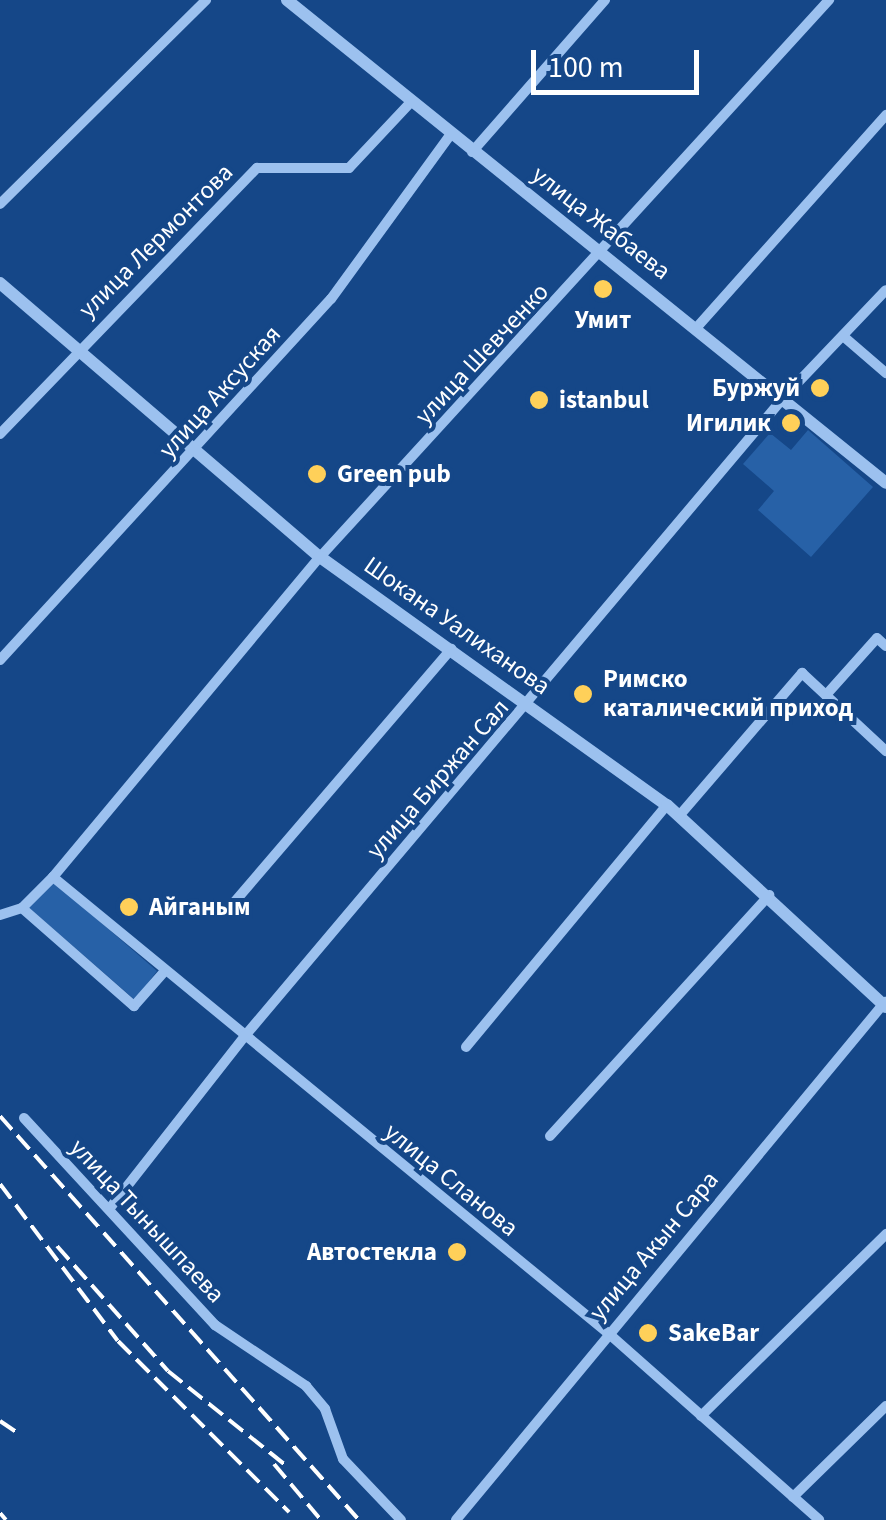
<!DOCTYPE html>
<html>
<head>
<meta charset="utf-8">
<style>
  body { margin:0 }
  #map { position:relative; width:886px; height:1520px; overflow:hidden; background:#154788; font-family:"Source Sans 3",sans-serif }
  div>[style] { position:absolute }
  .green>* { inset:0; background:#2761a7 }
  .minor>* { height:10px; margin:-5px; padding:0 5px; transform-origin:5px; border-radius:5px; background:#9cc1ef }
  .tertiary>* { height:12px; margin:-6px; padding:0 6px; transform-origin:6px; border-radius:6px; background:#9cc1ef }
  .rail>* { height:4px; margin-top:-2px; transform-origin:0; background:repeating-linear-gradient(90deg,#fff 0 18px,transparent 0 26px) }
  .dots>* { width:28px; height:28px; translate:-50% -50%; box-sizing:border-box; border:5px solid #154788; border-radius:50% }
  span { translate:-50% -50%; white-space:nowrap; text-align:center; line-height:1.15; -webkit-text-stroke:8px #154788; paint-order:stroke }
  .street-label { font-size:25px; color:#fff }
  .poi-label { font-size:25px; color:#fff; font-weight:700 }
  .right { translate:-100% -50%; text-align:right }
  .left { translate:0 -50%; text-align:left }
  .scale { position:absolute; left:531px; top:50px; width:168px; height:45px; box-sizing:border-box; border:5px solid #fff; border-top:0; padding-left:12px; font-size:30px; line-height:35px; white-space:nowrap; color:#fff; -webkit-text-stroke:8px #154788; paint-order:stroke }
</style>
</head>
<body>
<div id="map">
  <div class="green">
    <i style="clip-path:polygon(808px 430px,873px 487px,811px 557px,758px 510px,774px 491px,743px 464px,770px 433px,791px 450px)"></i>
    <i style="clip-path:polygon(54px 882px,157px 971px,135px 1000px,28px 907px)"></i>
  </div>
  <div class="minor">
    <i style="left:472px;top:152px;width:202px;rotate:-48.8deg"></i>
    <i style="left:0;top:204px;width:290px;rotate:-44.7deg"></i>
    <i style="left:698px;top:326px;width:283px;rotate:-48.3deg"></i>
    <i style="left:843px;top:336px;width:57px;rotate:40.7deg"></i>
    <i style="left:0;top:434px;width:370px;rotate:-46deg"></i>
    <i style="left:257px;top:168px;width:92px"></i>
    <i style="left:349px;top:168px;width:91px;rotate:-46.8deg"></i>
    <i style="left:0;top:660px;width:490px;rotate:-47.5deg"></i>
    <i style="left:331px;top:299px;width:204px;rotate:-54deg"></i>
    <i style="left:826px;top:695px;width:76px;rotate:-48.2deg"></i>
    <i style="left:877px;top:638px;width:12px;rotate:42deg"></i>
    <i style="left:679px;top:816px;width:189px;rotate:-49.3deg"></i>
    <i style="left:802px;top:673px;width:115px;rotate:42.9deg"></i>
    <i style="left:53px;top:877px;width:718px;rotate:39.41deg"></i>
    <i style="left:608px;top:1333px;width:282px;rotate:41.5deg"></i>
    <i style="left:22px;top:908px;width:149px;rotate:41.2deg"></i>
    <i style="left:134px;top:1006px;width:45px;rotate:-48.6deg"></i>
    <i style="left:225px;top:913px;width:348px;rotate:-49.4deg"></i>
    <i style="left:0;top:915px;width:23px;rotate:-18deg"></i>
    <i style="left:22px;top:908px;width:44px;rotate:-45deg"></i>
    <i style="left:53px;top:877px;width:417px;rotate:-50.2deg"></i>
    <i style="left:320px;top:557px;width:755px;rotate:-47.58deg"></i>
    <i style="left:466px;top:1047px;width:315px;rotate:-50.3deg"></i>
    <i style="left:24px;top:1118px;width:282px;rotate:47.3deg"></i>
    <i style="left:215px;top:1325px;width:110px;rotate:33.8deg"></i>
    <i style="left:306px;top:1386px;width:30px;rotate:50deg"></i>
    <i style="left:325px;top:1409px;width:53px;rotate:70.2deg"></i>
    <i style="left:343px;top:1459px;width:84px;rotate:46.4deg"></i>
    <i style="left:550px;top:1136px;width:326px;rotate:-47.7deg"></i>
    <i style="left:110px;top:1208px;width:217px;rotate:-51.9deg"></i>
    <i style="left:244px;top:1037px;width:839px;rotate:-49.84deg"></i>
    <i style="left:785px;top:396px;width:146px;rotate:-46.4deg"></i>
    <i style="left:701px;top:1416px;width:260px;rotate:-44.5deg"></i>
    <i style="left:793px;top:1497px;width:130px;rotate:-44.4deg"></i>
    <i style="left:456px;top:1520px;width:673px;rotate:-50.37deg"></i>
  </div>
  <div class="tertiary">
    <i style="left:287px;top:0;width:769px;rotate:38.88deg"></i>
    <i style="left:0;top:283px;width:421px;rotate:40.6deg"></i>
    <i style="left:320px;top:557px;width:427px;rotate:35.6deg"></i>
    <i style="left:667px;top:805px;width:298px;rotate:42.7deg"></i>
  </div>
  <div class="rail">
    <i style="left:0;top:1116px;width:540px;rotate:48.38deg"></i>
    <i style="left:0;top:1184px;width:196px;rotate:53.1deg"></i>
    <i style="left:118px;top:1341px;width:242px;rotate:45deg"></i>
    <i style="left:57px;top:1246px;width:167px;rotate:48.4deg"></i>
    <i style="left:168px;top:1371px;width:155px;rotate:38.7deg"></i>
    <i style="left:0;top:1421px;width:25px;rotate:34deg"></i>
    <i style="left:274px;top:1464px;width:73px;rotate:50deg"></i>
    <i style="left:0;top:1513px;width:9px;rotate:49deg"></i>
  </div>
  <div class="dots">
    <i style="left:603px;top:289px;background:#ffd059"></i>
    <i style="left:820px;top:388px;background:#ffd059"></i>
    <i style="left:539px;top:400px;background:#ffd059"></i>
    <i style="left:791px;top:423px;background:#ffd059"></i>
    <i style="left:317px;top:474px;background:#ffd059"></i>
    <i style="left:583px;top:694px;background:#ffd059"></i>
    <i style="left:129px;top:907px;background:#ffd059"></i>
    <i style="left:457px;top:1252px;background:#ffd059"></i>
    <i style="left:648px;top:1333px;background:#ffd059"></i>
  </div>
  <div class="street-label">
    <span style="left:601px;top:223px;rotate:38deg">улица Жабаева</span>
    <span style="left:156px;top:241px;rotate:-45deg">улица Лермонтова</span>
    <span style="left:482px;top:354px;rotate:-47deg">улица Шевченко</span>
    <span style="left:220px;top:392px;rotate:-48deg">улица Аксуская</span>
    <span style="left:457px;top:626px;rotate:35deg">Шокана Уалиханова</span>
    <span style="left:438px;top:779px;rotate:-49deg">улица Биржан Сал</span>
    <span style="left:451px;top:1180px;rotate:39deg">улица Сланова</span>
    <span style="left:147px;top:1221px;rotate:47deg">улица Тынышпаева</span>
    <span style="left:654px;top:1246px;rotate:-50deg">улица Акын Сара</span>
  </div>
  <div class="poi-label">
    <span style="left:603px;top:320px">Умит</span>
    <span class="right" style="left:800px;top:388px">Буржуй</span>
    <span class="left" style="left:559px;top:400px">istanbul</span>
    <span class="right" style="left:771px;top:423px">Игилик</span>
    <span class="left" style="left:337px;top:474px">Green pub</span>
    <span class="left" style="left:603px;top:694px">Римско<br>каталический приход</span>
    <span class="left" style="left:149px;top:907px">Айганым</span>
    <span class="right" style="left:437px;top:1252px">Автостекла</span>
    <span class="left" style="left:668px;top:1333px">SakeBar</span>
  </div>
  <div class="scale">100 m</div>
</div>
</body>
</html>
